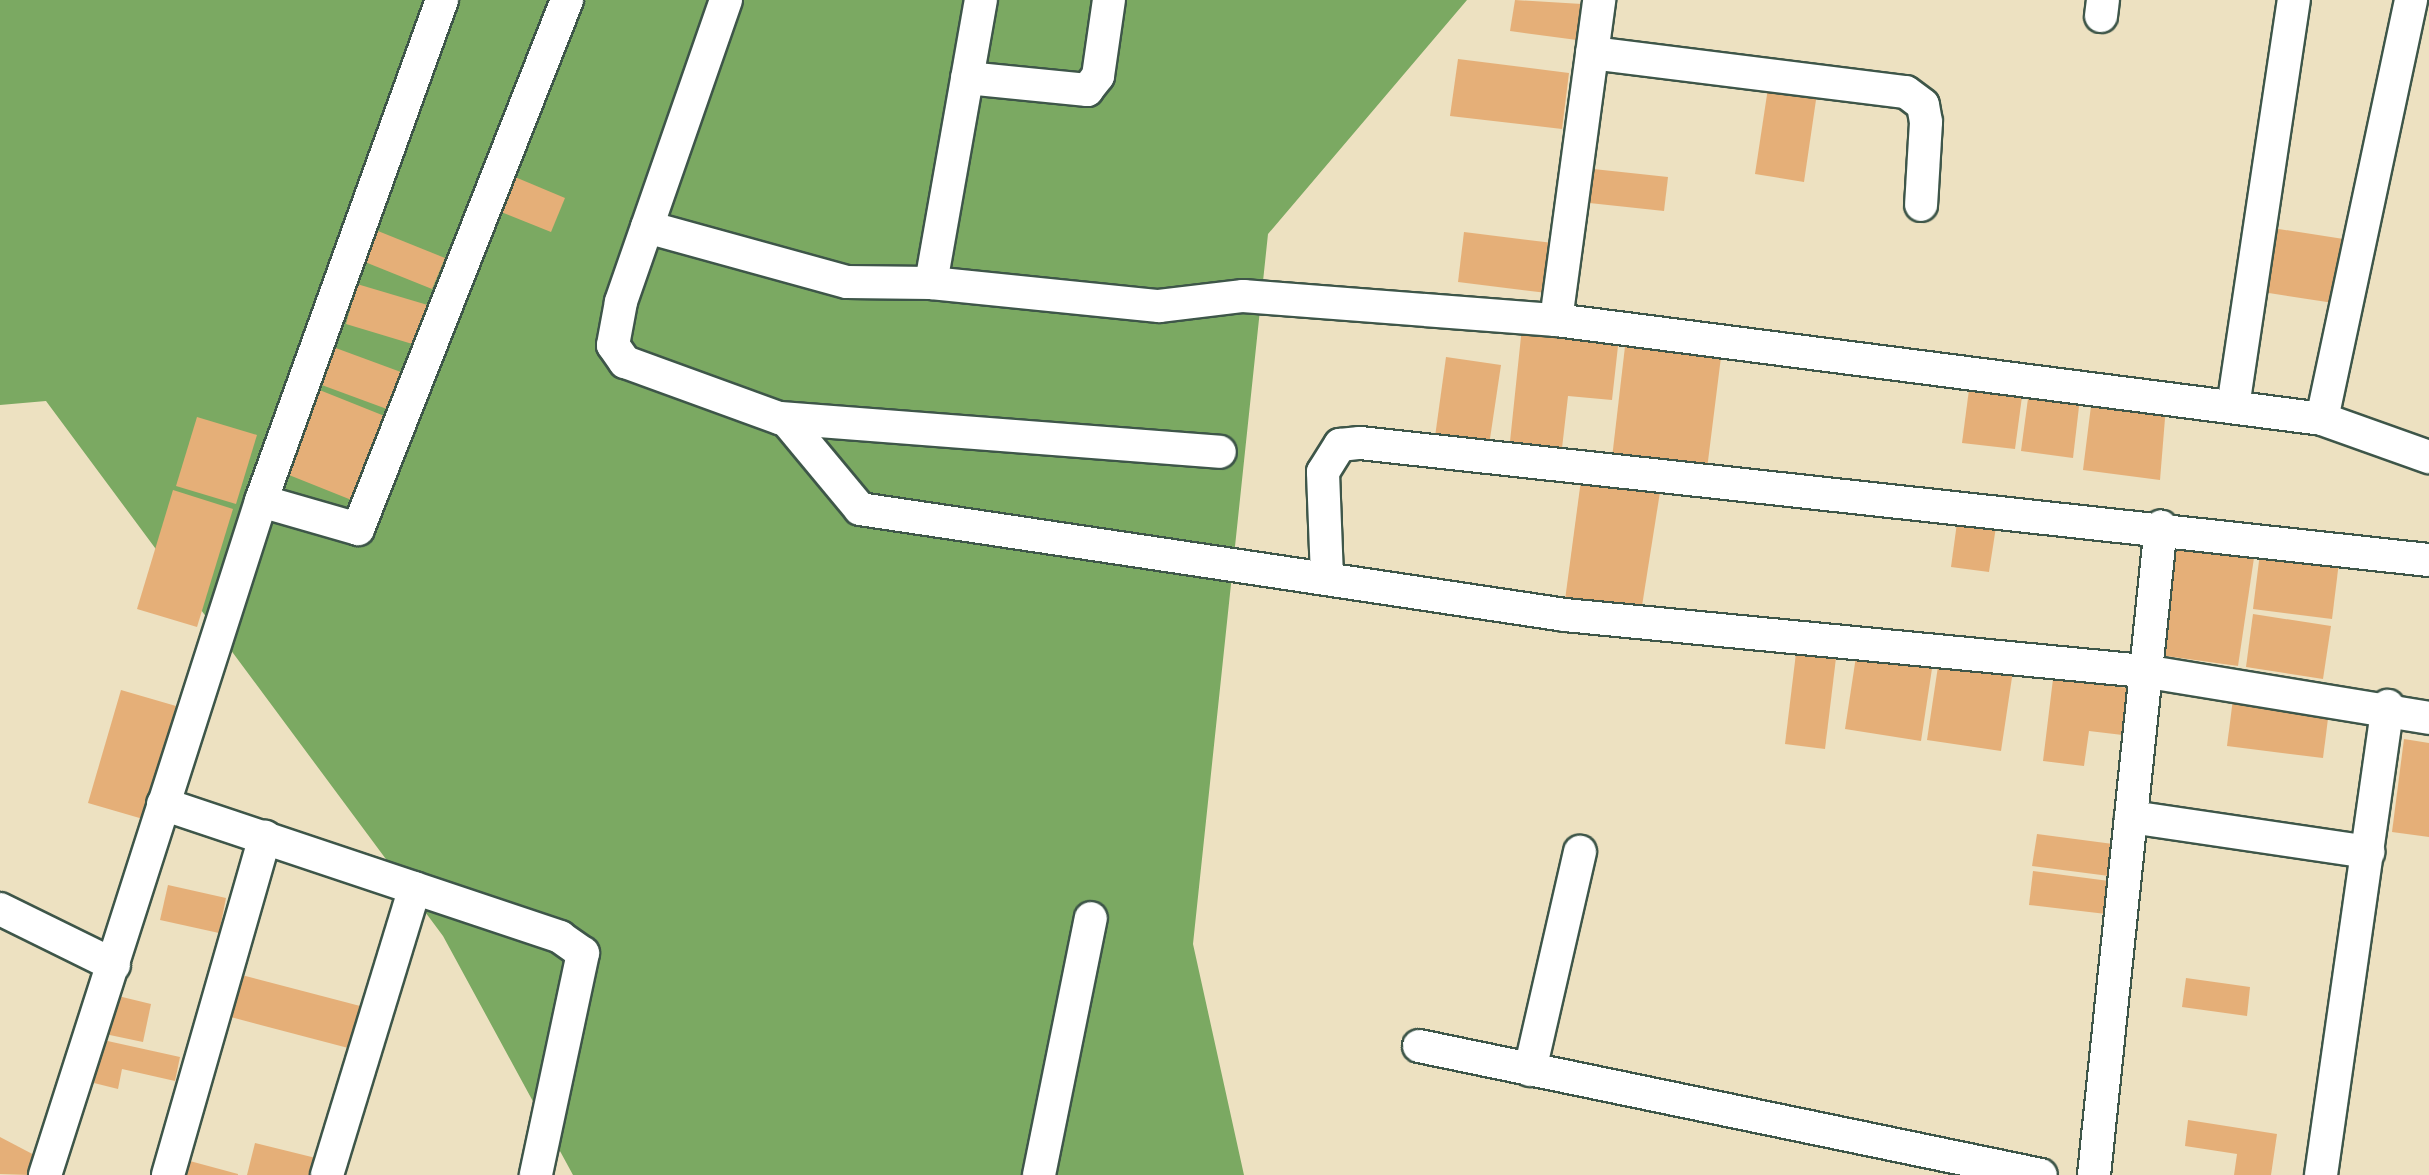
<!DOCTYPE html>
<html>
<head>
<meta charset="utf-8">
<style>
  body { margin:0 }
  #map { position:relative; width:2429px; height:1175px; overflow:hidden; background:#ede1c1; font-family:"IM FELL DW Pica",serif }
  div>[style] { position:absolute }
  .forest>* { inset:0; background:#7ba962 }
  .building>* { inset:0; background:#e5af78 }
  .roads { filter:drop-shadow(2px 0 #3e5649) drop-shadow(-2px 0 #3e5649) drop-shadow(0 2px #3e5649) drop-shadow(0 -2px #3e5649) }
  .minor>* { height:32px; margin:-16px; padding:0 16px; transform-origin:16px; border-radius:16px; background:#fff }
  span { translate:-50% -50%; white-space:nowrap; text-align:center; line-height:1.15; -webkit-text-stroke:7px #f6f6f2; paint-order:stroke }
</style>
</head>
<body>
<div id="map">
  <div class="forest">
    <i style="clip-path:polygon(0 0,1467px 0,1268px 234px,1193px 944px,1244px 1175px,573px 1175px,443px 936px,46px 401px,0 405px)"></i>
  </div>
  <div class="building">
    <i style="clip-path:polygon(1515px 0,1582px 4px,1577px 40px,1510px 31px)"></i>
    <i style="clip-path:polygon(1458px 59px,1569px 73px,1562px 129px,1450px 116px)"></i>
    <i style="clip-path:polygon(1768px 88px,1817px 93px,1804px 182px,1755px 174px)"></i>
    <i style="clip-path:polygon(1584px 168px,1668px 177px,1664px 211px,1580px 202px)"></i>
    <i style="clip-path:polygon(515px 177px,565px 198px,551px 232px,501px 212px)"></i>
    <i style="clip-path:polygon(2266px 227px,2350px 240px,2340px 304px,2256px 291px)"></i>
    <i style="clip-path:polygon(373px 229px,445px 258px,432px 289px,360px 260px)"></i>
    <i style="clip-path:polygon(1464px 232px,1553px 243px,1547px 293px,1458px 282px)"></i>
    <i style="clip-path:polygon(357px 284px,431px 306px,419px 346px,346px 324px)"></i>
    <i style="clip-path:polygon(1522px 327px,1619px 337px,1612px 400px,1568px 396px,1561px 457px,1509px 451px)"></i>
    <i style="clip-path:polygon(1626px 338px,1722px 349px,1707px 469px,1612px 458px)"></i>
    <i style="clip-path:polygon(333px 347px,409px 375px,395px 412px,319px 384px)"></i>
    <i style="clip-path:polygon(1446px 357px,1501px 365px,1488px 452px,1434px 444px)"></i>
    <i style="clip-path:polygon(1970px 382px,2023px 389px,2015px 449px,1962px 443px)"></i>
    <i style="clip-path:polygon(317px 389px,387px 417px,354px 501px,284px 473px)"></i>
    <i style="clip-path:polygon(2029px 391px,2080px 398px,2073px 458px,2021px 451px)"></i>
    <i style="clip-path:polygon(2092px 398px,2166px 406px,2160px 480px,2083px 470px)"></i>
    <i style="clip-path:polygon(197px 417px,257px 435px,236px 504px,176px 486px)"></i>
    <i style="clip-path:polygon(1581px 480px,1660px 492px,1642px 606px,1565px 600px)"></i>
    <i style="clip-path:polygon(173px 490px,233px 509px,197px 627px,137px 609px)"></i>
    <i style="clip-path:polygon(1959px 508px,1998px 514px,1989px 572px,1951px 567px)"></i>
    <i style="clip-path:polygon(2176px 540px,2255px 551px,2238px 666px,2159px 655px)"></i>
    <i style="clip-path:polygon(2260px 553px,2339px 562px,2332px 619px,2253px 609px)"></i>
    <i style="clip-path:polygon(2253px 614px,2331px 626px,2323px 679px,2246px 667px)"></i>
    <i style="clip-path:polygon(1857px 650px,1933px 662px,1921px 741px,1845px 729px)"></i>
    <i style="clip-path:polygon(1796px 653px,1836px 658px,1825px 749px,1785px 744px)"></i>
    <i style="clip-path:polygon(1940px 653px,2014px 664px,2001px 751px,1927px 740px)"></i>
    <i style="clip-path:polygon(2053px 679px,2137px 689px,2131px 736px,2089px 731px,2084px 766px,2043px 761px)"></i>
    <i style="clip-path:polygon(121px 690px,176px 706px,143px 819px,88px 803px)"></i>
    <i style="clip-path:polygon(2234px 691px,2330px 703px,2323px 758px,2227px 746px)"></i>
    <i style="clip-path:polygon(2404px 739px,2429px 743px,2429px 837px,2392px 832px)"></i>
    <i style="clip-path:polygon(2037px 834px,2113px 844px,2109px 876px,2032px 866px)"></i>
    <i style="clip-path:polygon(2033px 871px,2109px 881px,2106px 914px,2029px 905px)"></i>
    <i style="clip-path:polygon(168px 885px,226px 898px,219px 933px,160px 920px)"></i>
    <i style="clip-path:polygon(238px 974px,364px 1007px,352px 1049px,227px 1016px)"></i>
    <i style="clip-path:polygon(2186px 978px,2250px 987px,2247px 1016px,2182px 1007px)"></i>
    <i style="clip-path:polygon(114px 995px,151px 1004px,143px 1042px,105px 1034px)"></i>
    <i style="clip-path:polygon(103px 1040px,180px 1057px,175px 1081px,122px 1069px,118px 1089px,94px 1083px)"></i>
    <i style="clip-path:polygon(2188px 1120px,2277px 1134px,2271px 1175px,2234px 1175px,2237px 1154px,2185px 1146px)"></i>
    <i style="clip-path:polygon(0 1137px,40px 1158px,31px 1175px,0 1174px)"></i>
    <i style="clip-path:polygon(255px 1143px,324px 1160px,320px 1175px,247px 1175px)"></i>
    <i style="clip-path:polygon(175px 1157px,238px 1174px,238px 1175px,170px 1175px)"></i>
  </div>
  <div class="roads">
    <div class="minor">
      <i style="left:726px;top:0;width:320px;rotate:109.2deg"></i>
      <i style="left:621px;top:302px;width:44px;rotate:100.5deg"></i>
      <i style="left:613px;top:345px;width:21px;rotate:55deg"></i>
      <i style="left:625px;top:362px;width:172px;rotate:20deg"></i>
      <i style="left:787px;top:421px;width:114px;rotate:50.3deg"></i>
      <i style="left:860px;top:509px;width:713px;rotate:8.55deg"></i>
      <i style="left:1565px;top:615px;width:581px;rotate:5.53deg"></i>
      <i style="left:2143px;top:671px;width:290px;rotate:9.3deg"></i>
      <i style="left:2101px;top:16px;width:16px;rotate:-83deg"></i>
      <i style="left:1592px;top:53px;width:316px;rotate:7.1deg"></i>
      <i style="left:1906px;top:92px;width:21px;rotate:37deg"></i>
      <i style="left:1923px;top:105px;width:17px;rotate:80deg"></i>
      <i style="left:1926px;top:122px;width:83px;rotate:93.4deg"></i>
      <i style="left:967px;top:78px;width:121px;rotate:5.7deg"></i>
      <i style="left:1087px;top:90px;width:18px;rotate:-52deg"></i>
      <i style="left:1098px;top:76px;width:77px;rotate:-81.8deg"></i>
      <i style="left:647px;top:227px;width:207px;rotate:15.4deg"></i>
      <i style="left:847px;top:282px;width:84px;rotate:0.7deg"></i>
      <i style="left:931px;top:283px;width:229px;rotate:5.8deg"></i>
      <i style="left:1159px;top:306px;width:85px;rotate:-6.8deg"></i>
      <i style="left:1243px;top:296px;width:314px;rotate:4.4deg"></i>
      <i style="left:1556px;top:320px;width:772px;rotate:7.36deg"></i>
      <i style="left:2322px;top:419px;width:114px;rotate:19.6deg"></i>
      <i style="left:931px;top:283px;width:287px;rotate:-80deg"></i>
      <i style="left:1556px;top:320px;width:323px;rotate:-82.3deg"></i>
      <i style="left:2233px;top:407px;width:412px;rotate:-81.5deg"></i>
      <i style="left:780px;top:418px;width:441px;rotate:4.4deg"></i>
      <i style="left:2322px;top:419px;width:428px;rotate:-78deg"></i>
      <i style="left:261px;top:501px;width:101px;rotate:16.1deg"></i>
      <i style="left:358px;top:529px;width:569px;rotate:-68.44deg"></i>
      <i style="left:1327px;top:577px;width:105px;rotate:-92.2deg"></i>
      <i style="left:1323px;top:472px;width:32px;rotate:-58deg"></i>
      <i style="left:1340px;top:445px;width:20px;rotate:-6deg"></i>
      <i style="left:1360px;top:443px;width:1075px;rotate:6.25deg"></i>
      <i style="left:163px;top:804px;width:419px;rotate:18.5deg"></i>
      <i style="left:560px;top:937px;width:28px;rotate:35deg"></i>
      <i style="left:583px;top:953px;width:227px;rotate:102deg"></i>
      <i style="left:2131px;top:817px;width:240px;rotate:8.4deg"></i>
      <i style="left:0;top:909px;width:127px;rotate:26.2deg"></i>
      <i style="left:1419px;top:1046px;width:635px;rotate:11.72deg"></i>
      <i style="left:1530px;top:1070px;width:224px;rotate:-77.1deg"></i>
      <i style="left:45px;top:1175px;width:708px;rotate:-72.23deg"></i>
      <i style="left:261px;top:501px;width:533px;rotate:-70.14deg"></i>
      <i style="left:168px;top:1175px;width:352px;rotate:-74deg"></i>
      <i style="left:327px;top:1175px;width:300px;rotate:-73deg"></i>
      <i style="left:1039px;top:1175px;width:262px;rotate:-78.6deg"></i>
      <i style="left:2094px;top:1175px;width:652px;rotate:-84.11deg"></i>
      <i style="left:2321px;top:1175px;width:474px;rotate:-81.9deg"></i>
    </div>
  </div>
</div>
</body>
</html>
